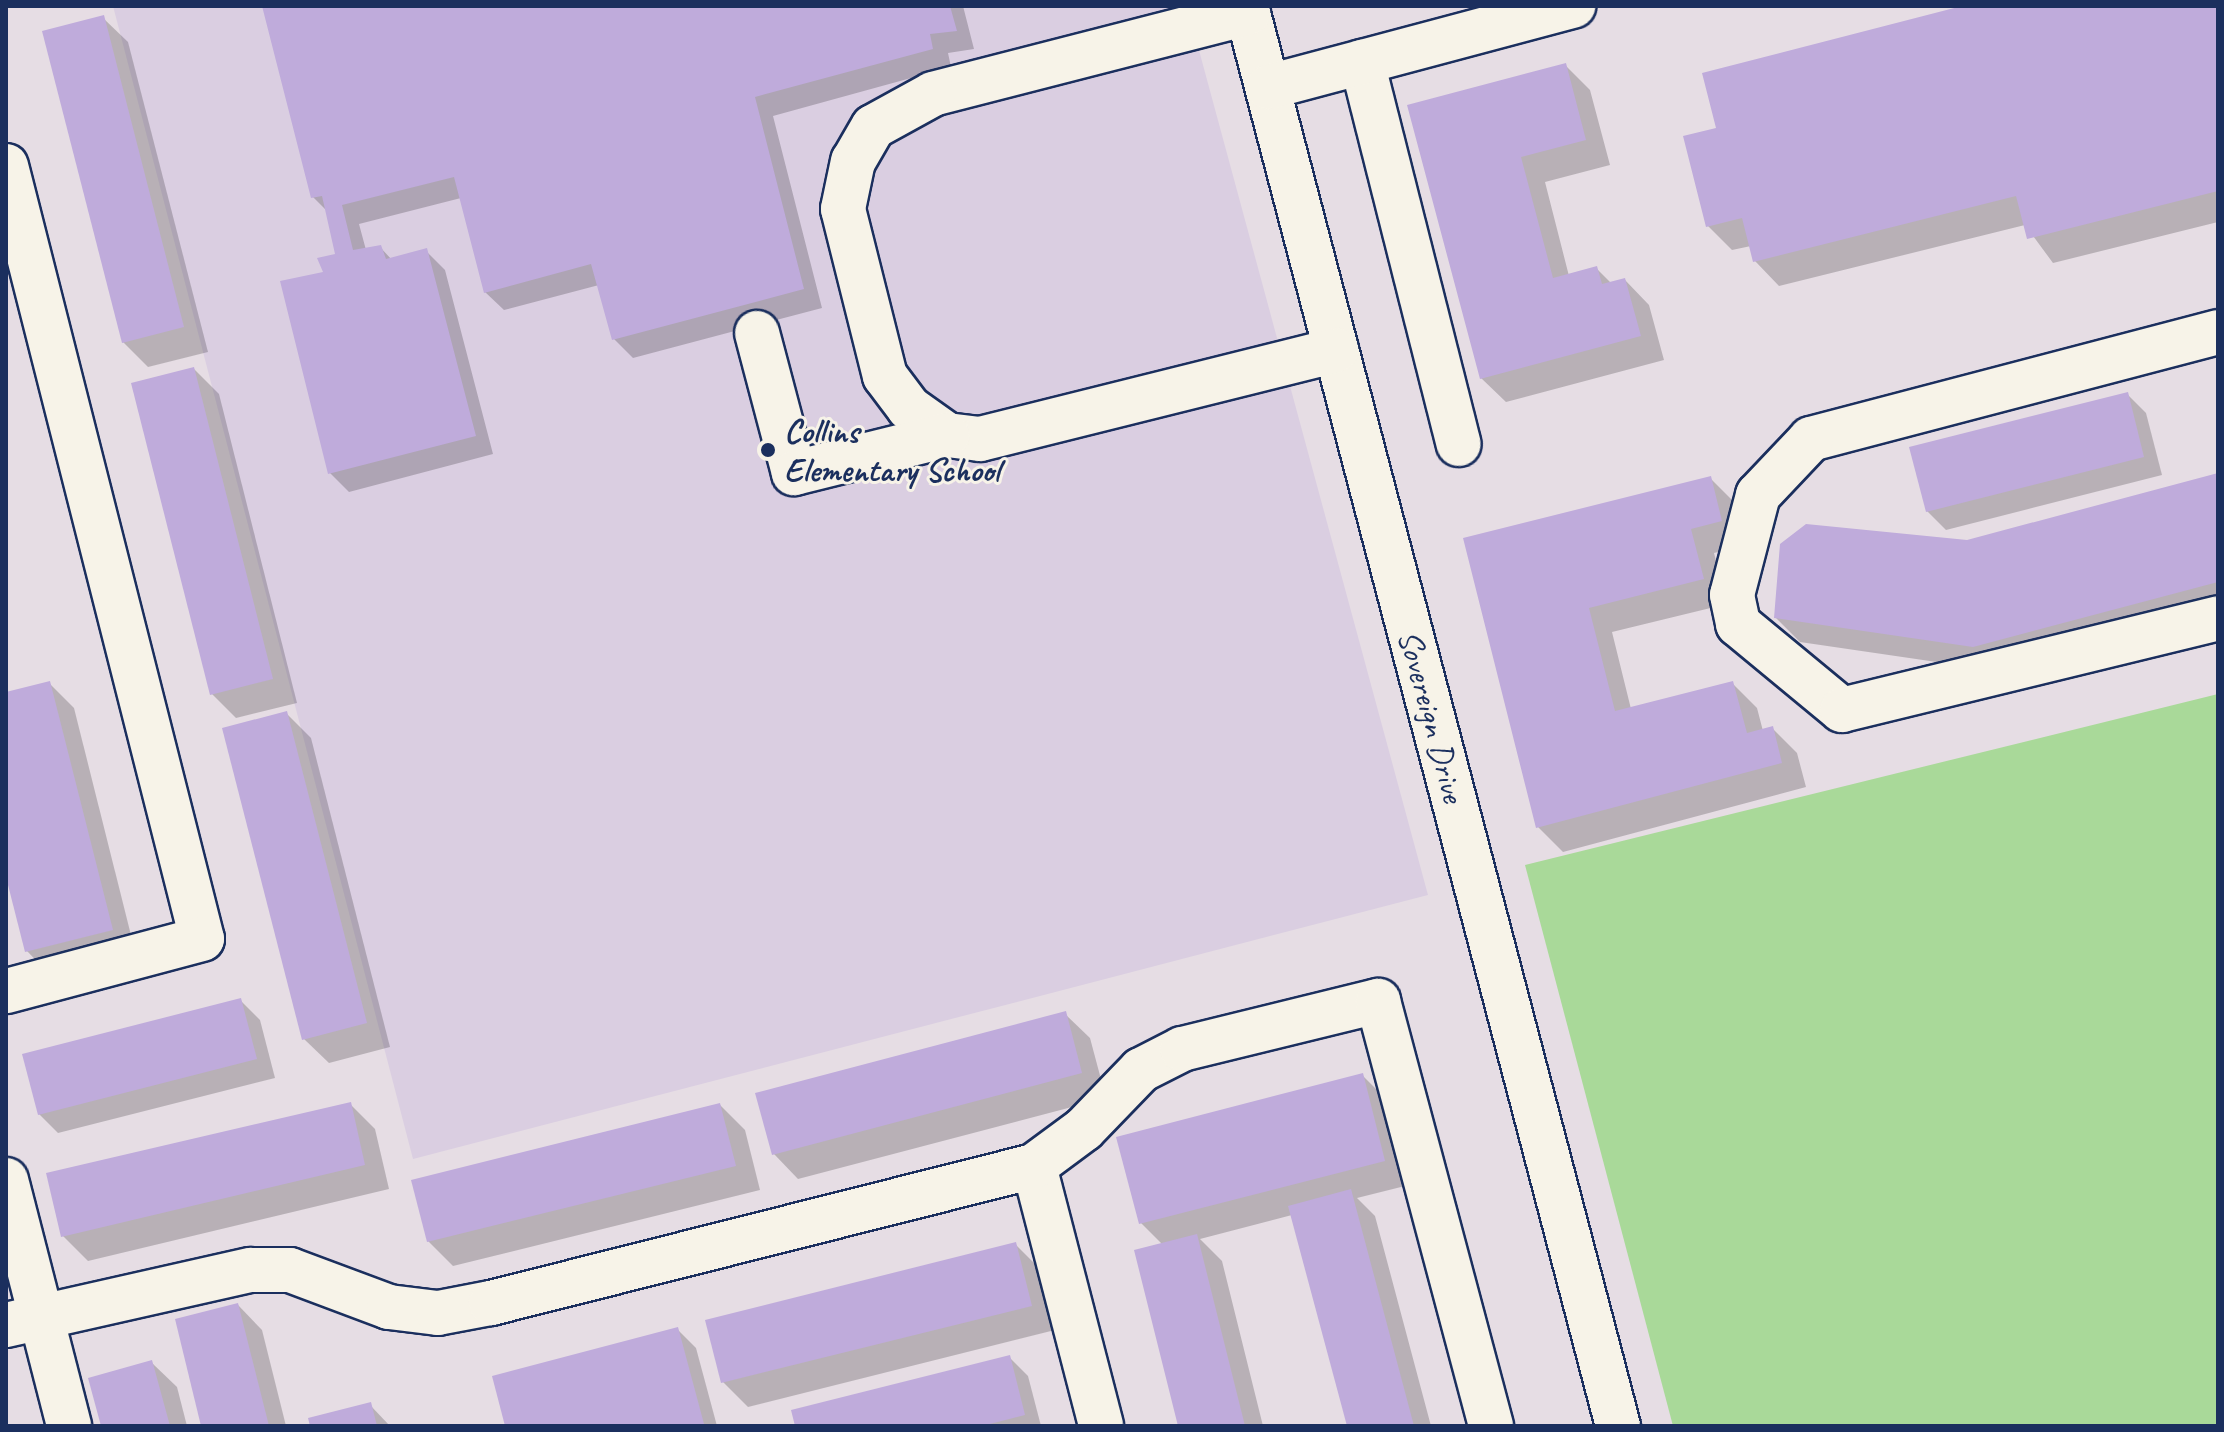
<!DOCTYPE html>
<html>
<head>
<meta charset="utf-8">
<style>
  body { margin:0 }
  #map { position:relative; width:2224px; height:1432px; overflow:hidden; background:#e6dde4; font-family:Caveat,sans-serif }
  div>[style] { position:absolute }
  .built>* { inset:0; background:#dacee1 }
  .green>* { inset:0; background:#a9d999 }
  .shadow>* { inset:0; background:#0003 }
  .building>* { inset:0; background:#bfabdb }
  .roads { filter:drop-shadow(2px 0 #1b2f5e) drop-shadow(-2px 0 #1b2f5e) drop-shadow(0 2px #1b2f5e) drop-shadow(0 -2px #1b2f5e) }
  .minor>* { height:44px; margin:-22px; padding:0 22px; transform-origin:22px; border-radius:22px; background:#f7f3e8 }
  .dots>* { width:22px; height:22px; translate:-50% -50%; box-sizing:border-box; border:4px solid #f7f3e8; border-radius:50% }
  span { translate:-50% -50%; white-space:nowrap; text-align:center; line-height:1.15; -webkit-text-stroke:6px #f7f3e8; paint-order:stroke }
  .poi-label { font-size:34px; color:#1b2f5e; font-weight:700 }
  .left { translate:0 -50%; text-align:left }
  .street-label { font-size:34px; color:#1b2f5e }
  .frame { position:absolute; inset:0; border:8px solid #1b2f5e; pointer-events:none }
</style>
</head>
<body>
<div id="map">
  <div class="built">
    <i style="clip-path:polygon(113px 6px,1187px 6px,1428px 895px,413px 1159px)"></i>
  </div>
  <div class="green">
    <i style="clip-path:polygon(2218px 694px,2218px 1426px,1673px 1426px,1525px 865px)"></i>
  </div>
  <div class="shadow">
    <i style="clip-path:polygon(264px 6px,963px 6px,974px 49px,948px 53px,951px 67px,773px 116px,822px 308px,633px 358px,614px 339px,599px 285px,504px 310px,485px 292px,461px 198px,359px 224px,366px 250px,380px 247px,392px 260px,426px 251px,445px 270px,493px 454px,349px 492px,330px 473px,325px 274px,337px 256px,328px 212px,313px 197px)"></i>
    <i style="clip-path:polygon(1964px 6px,2218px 6px,2218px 222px,2053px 263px,2025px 225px,1779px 286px,1755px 261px,1751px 246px,1732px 250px,1708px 226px,1718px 129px)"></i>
    <i style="clip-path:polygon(103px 18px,128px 42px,208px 352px,148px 367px,123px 342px)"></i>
    <i style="clip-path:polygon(1565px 65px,1590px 90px,1610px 165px,1545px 182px,1569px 276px,1596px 268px,1612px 284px,1625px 280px,1649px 305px,1664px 360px,1506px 402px,1481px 378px,1410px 106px)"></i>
    <i style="clip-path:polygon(194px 369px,219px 394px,297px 703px,236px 718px,212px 694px)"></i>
    <i style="clip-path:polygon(2127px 394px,2146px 413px,2162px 475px,1946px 530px,1927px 511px)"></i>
    <i style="clip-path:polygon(2218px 475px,2218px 612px,1998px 671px,1800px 642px,1776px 618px,1967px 542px)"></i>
    <i style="clip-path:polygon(1711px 479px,1735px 503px,1746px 545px,1714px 553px,1727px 604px,1612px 632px,1631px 709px,1732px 683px,1757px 708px,1763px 731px,1772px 728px,1797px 753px,1806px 787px,1563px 852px,1538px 827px,1466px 540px)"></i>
    <i style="clip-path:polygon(50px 684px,74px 708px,136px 955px,51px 976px,27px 951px,6px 869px,6px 694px)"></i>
    <i style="clip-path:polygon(287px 714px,311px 738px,390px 1047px,329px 1063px,304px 1039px)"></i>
    <i style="clip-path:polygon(241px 1001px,260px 1020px,275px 1078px,58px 1133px,39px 1114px)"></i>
    <i style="clip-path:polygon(1065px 1014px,1090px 1038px,1106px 1098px,798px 1179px,774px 1154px)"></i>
    <i style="clip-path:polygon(1362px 1075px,1387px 1100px,1409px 1185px,1357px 1198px,1375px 1216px,1431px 1426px,1349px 1426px,1292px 1215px,1200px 1239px,1222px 1261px,1263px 1426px,1180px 1426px,1162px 1244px,1141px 1223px)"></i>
    <i style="clip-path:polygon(350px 1104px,375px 1129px,389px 1189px,88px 1261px,63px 1236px)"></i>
    <i style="clip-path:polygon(720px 1105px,745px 1130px,760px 1190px,453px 1266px,428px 1241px)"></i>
    <i style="clip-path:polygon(1015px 1244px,1040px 1269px,1055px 1330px,748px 1407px,723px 1382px)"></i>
    <i style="clip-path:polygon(238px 1305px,262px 1330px,286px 1426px,204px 1426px)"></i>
    <i style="clip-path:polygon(677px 1329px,696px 1348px,717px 1426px,507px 1426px,494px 1378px)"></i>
    <i style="clip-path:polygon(1009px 1357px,1028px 1376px,1041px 1426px,797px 1426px)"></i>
    <i style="clip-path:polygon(152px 1363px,177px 1387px,187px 1426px,103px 1426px)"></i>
    <i style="clip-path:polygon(370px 1405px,390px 1426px,312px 1426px)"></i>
  </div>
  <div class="building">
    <i style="clip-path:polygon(262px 6px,950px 6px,957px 31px,930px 34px,933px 49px,755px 97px,804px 289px,612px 340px,591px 264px,484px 293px,454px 177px,342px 205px,353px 250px,381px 245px,386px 259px,427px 248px,476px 436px,328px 474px,280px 281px,323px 272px,317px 258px,335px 254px,322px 196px,311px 198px)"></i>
    <i style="clip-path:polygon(1962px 6px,2218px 6px,2218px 191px,2027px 239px,2016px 196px,1753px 262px,1742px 218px,1706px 227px,1683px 136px,1716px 128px,1702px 73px)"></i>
    <i style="clip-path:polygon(104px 15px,184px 327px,122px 343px,42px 31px)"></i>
    <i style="clip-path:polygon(1566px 63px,1586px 140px,1521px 157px,1553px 278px,1597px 266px,1602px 284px,1625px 278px,1641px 336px,1480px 379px,1407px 105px)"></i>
    <i style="clip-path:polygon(194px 367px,273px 679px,210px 695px,131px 383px)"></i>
    <i style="clip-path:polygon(2128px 392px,2144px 457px,1926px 512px,1909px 447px)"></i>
    <i style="clip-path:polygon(2218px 473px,2218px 582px,1973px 647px,1774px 618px,1780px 544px,1806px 524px,1967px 540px)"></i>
    <i style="clip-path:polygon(1711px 476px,1722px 521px,1691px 529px,1704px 579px,1589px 608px,1615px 711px,1733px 681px,1747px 733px,1773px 726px,1782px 763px,1536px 828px,1463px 538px)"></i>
    <i style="clip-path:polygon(50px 681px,113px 930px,25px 952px,6px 877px,6px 692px)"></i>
    <i style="clip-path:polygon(287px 711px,367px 1023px,302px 1040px,222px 728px)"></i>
    <i style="clip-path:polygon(241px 998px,257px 1059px,38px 1115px,22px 1054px)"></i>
    <i style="clip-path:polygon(1066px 1011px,1082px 1073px,772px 1155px,755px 1093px)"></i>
    <i style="clip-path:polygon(1363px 1073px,1385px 1161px,1139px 1224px,1116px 1137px)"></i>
    <i style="clip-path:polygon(351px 1102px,365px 1165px,61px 1237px,46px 1173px)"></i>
    <i style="clip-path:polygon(720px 1103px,736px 1166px,427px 1242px,411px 1180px)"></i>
    <i style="clip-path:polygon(1351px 1189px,1414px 1426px,1347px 1426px,1288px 1206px)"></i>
    <i style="clip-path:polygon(1197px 1234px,1245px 1426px,1178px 1426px,1134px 1250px)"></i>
    <i style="clip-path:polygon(1016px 1242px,1032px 1306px,721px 1383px,705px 1320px)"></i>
    <i style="clip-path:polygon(238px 1303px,269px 1426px,201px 1426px,175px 1319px)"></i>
    <i style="clip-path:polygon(678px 1327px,704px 1424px,505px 1426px,492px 1376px)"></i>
    <i style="clip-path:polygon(1010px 1355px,1025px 1415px,982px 1426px,795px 1426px,791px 1410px)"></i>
    <i style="clip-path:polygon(152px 1360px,170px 1426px,101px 1426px,88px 1378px)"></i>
    <i style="clip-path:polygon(371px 1402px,377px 1426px,310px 1426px,308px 1418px)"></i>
  </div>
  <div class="roads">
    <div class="minor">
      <i style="left:1246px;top:6px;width:1468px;rotate:75.32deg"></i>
      <i style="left:1248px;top:13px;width:325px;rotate:165.6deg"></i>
      <i style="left:933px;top:94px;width:68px;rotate:151.2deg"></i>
      <i style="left:873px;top:127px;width:39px;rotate:120deg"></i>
      <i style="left:853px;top:161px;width:49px;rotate:101.8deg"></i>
      <i style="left:843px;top:209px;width:172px;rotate:75.9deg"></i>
      <i style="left:885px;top:376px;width:40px;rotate:53deg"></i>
      <i style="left:909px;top:408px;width:47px;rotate:35.4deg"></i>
      <i style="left:947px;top:435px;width:33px;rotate:7deg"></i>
      <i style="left:980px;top:439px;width:367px;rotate:-14deg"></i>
      <i style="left:1362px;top:62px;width:394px;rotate:75.8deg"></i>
      <i style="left:1268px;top:87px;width:316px;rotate:-14.9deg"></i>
      <i style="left:6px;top:166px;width:797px;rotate:75.77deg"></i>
      <i style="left:202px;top:939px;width:203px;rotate:165.1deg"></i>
      <i style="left:2218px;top:332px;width:421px;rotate:165.3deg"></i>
      <i style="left:1811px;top:439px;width:77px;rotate:133.4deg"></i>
      <i style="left:1758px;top:495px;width:103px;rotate:104.6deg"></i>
      <i style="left:1732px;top:595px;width:30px;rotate:78deg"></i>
      <i style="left:1738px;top:624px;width:135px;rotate:39.6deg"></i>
      <i style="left:1842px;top:710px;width:387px;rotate:-13.7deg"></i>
      <i style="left:757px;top:333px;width:145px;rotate:75.2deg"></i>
      <i style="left:794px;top:473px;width:158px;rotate:-13.9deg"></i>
      <i style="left:1034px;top:1166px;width:268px;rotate:75.5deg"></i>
      <i style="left:6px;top:1180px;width:254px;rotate:75.6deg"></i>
      <i style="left:6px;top:1325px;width:251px;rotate:-12.7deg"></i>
      <i style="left:251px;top:1270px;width:39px"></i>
      <i style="left:290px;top:1270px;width:106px;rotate:20.5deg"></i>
      <i style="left:389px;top:1307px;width:49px;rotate:7deg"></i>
      <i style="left:438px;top:1313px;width:54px;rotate:-10.7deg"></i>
      <i style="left:491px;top:1303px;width:560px;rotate:-14.16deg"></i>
      <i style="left:1034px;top:1166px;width:62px;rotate:-36.5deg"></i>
      <i style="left:1084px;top:1129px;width:82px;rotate:-46deg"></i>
      <i style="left:1141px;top:1070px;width:46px;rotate:-27.1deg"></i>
      <i style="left:1182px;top:1049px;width:202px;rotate:-13.8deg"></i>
      <i style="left:1378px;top:1001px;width:440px;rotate:75.1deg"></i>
    </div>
  </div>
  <div class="dots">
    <i style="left:768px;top:450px;background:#1b2f5e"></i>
  </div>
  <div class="poi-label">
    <span class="left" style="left:784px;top:450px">Collins<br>Elementary School</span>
  </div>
  <div class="street-label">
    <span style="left:1432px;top:716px;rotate:75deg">Sovereign Drive</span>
  </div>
  <div class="frame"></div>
</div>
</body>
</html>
